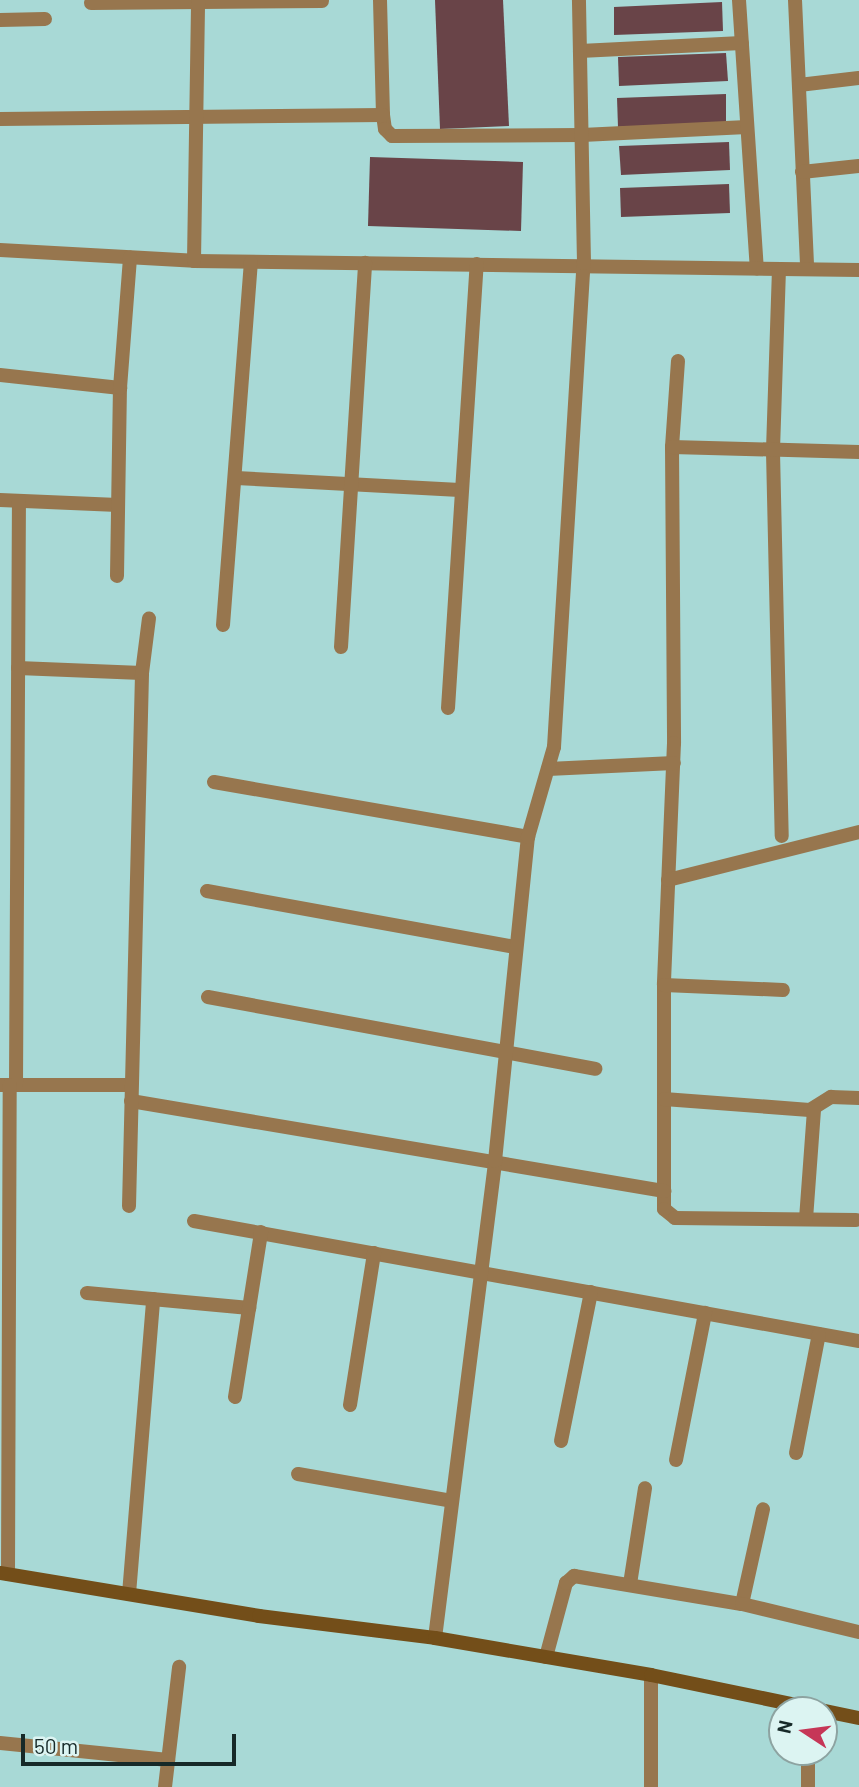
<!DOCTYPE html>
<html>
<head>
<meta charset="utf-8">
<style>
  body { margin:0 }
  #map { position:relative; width:859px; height:1787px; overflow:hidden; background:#a8d9d6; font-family:Barlow,sans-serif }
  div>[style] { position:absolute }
  .building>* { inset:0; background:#694448 }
  .lane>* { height:14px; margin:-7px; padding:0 7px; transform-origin:7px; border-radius:7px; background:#97764e }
  .street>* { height:14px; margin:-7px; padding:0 7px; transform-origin:7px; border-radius:7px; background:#97764e }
  .secondary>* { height:14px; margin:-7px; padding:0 7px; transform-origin:7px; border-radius:7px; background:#734e19 }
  span { translate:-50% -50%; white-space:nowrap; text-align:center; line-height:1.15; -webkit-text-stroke:7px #dcf4f2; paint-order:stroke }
  .north { position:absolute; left:768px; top:1696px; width:70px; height:70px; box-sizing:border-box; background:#dcf4f2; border:2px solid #8da3a1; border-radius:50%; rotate:283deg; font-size:19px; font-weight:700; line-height:28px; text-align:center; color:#162928 }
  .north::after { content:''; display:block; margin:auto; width:24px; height:32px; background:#c63657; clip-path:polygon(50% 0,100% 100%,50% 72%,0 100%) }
  .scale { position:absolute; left:21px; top:1734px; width:215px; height:32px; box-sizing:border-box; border:4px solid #162928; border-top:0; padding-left:9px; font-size:21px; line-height:24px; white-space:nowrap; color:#162928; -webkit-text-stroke:5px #dcf4f2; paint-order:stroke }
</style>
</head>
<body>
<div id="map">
  <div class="building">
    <i style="clip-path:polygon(435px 0,503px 0,509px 126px,440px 129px)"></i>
    <i style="clip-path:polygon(722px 2px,723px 31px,614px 35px,614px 7px)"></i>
    <i style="clip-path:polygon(726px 53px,728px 81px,619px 86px,618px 57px)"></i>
    <i style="clip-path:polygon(726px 94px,726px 122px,618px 127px,617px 98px)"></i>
    <i style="clip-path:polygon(729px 142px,730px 170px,621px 175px,619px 146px)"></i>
    <i style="clip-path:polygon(370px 157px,523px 162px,521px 231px,368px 226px)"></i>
    <i style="clip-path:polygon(729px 184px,730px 213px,621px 217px,620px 188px)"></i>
  </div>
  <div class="lane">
    <i style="left:0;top:1743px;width:169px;rotate:5.8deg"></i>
    <i style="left:165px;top:1787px;width:121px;rotate:-83.3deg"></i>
  </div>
  <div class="street">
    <i style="left:380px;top:0;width:115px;rotate:88.5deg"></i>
    <i style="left:383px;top:115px;width:14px;rotate:82deg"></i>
    <i style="left:385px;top:129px;width:10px;rotate:45deg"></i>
    <i style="left:392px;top:136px;width:190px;rotate:-0.3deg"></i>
    <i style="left:582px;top:135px;width:165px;rotate:-2.8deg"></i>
    <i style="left:739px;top:0;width:269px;rotate:86.2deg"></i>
    <i style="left:795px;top:0;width:269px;rotate:87.4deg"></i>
    <i style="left:91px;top:3px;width:231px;rotate:-0.5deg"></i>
    <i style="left:0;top:20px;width:45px;rotate:-1.3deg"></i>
    <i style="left:580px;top:51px;width:162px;rotate:-2.8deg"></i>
    <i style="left:799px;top:85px;width:60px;rotate:-6.7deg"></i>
    <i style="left:0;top:119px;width:383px;rotate:-0.6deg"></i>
    <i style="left:802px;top:172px;width:57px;rotate:-6deg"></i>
    <i style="left:0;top:250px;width:194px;rotate:3.2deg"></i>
    <i style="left:194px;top:261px;width:665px;rotate:0.78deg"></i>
    <i style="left:194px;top:261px;width:261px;rotate:-89.1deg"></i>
    <i style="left:779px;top:269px;width:183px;rotate:91.9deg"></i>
    <i style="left:773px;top:452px;width:384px;rotate:88.7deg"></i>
    <i style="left:678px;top:361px;width:86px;rotate:94deg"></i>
    <i style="left:672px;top:447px;width:296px;rotate:89.6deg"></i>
    <i style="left:674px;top:743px;width:242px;rotate:92.4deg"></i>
    <i style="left:664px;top:985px;width:224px;rotate:90deg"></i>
    <i style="left:664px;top:1209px;width:14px;rotate:39deg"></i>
    <i style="left:675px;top:1218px;width:181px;rotate:0.6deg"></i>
    <i style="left:0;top:375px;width:121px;rotate:6.2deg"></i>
    <i style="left:672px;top:447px;width:187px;rotate:1.5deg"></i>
    <i style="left:236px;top:478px;width:224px;rotate:3.1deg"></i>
    <i style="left:0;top:500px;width:118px;rotate:2.4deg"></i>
    <i style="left:117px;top:576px;width:188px;rotate:-89.1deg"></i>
    <i style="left:120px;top:388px;width:131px;rotate:-85.6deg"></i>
    <i style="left:223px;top:625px;width:364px;rotate:-85.6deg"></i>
    <i style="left:341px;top:647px;width:385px;rotate:-86.4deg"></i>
    <i style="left:18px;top:668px;width:124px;rotate:2.3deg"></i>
    <i style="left:448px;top:708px;width:445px;rotate:-86.3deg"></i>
    <i style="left:548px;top:769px;width:126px;rotate:-2.7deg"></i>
    <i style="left:214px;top:782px;width:319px;rotate:9.9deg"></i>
    <i style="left:668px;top:880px;width:197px;rotate:-14.1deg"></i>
    <i style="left:207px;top:891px;width:312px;rotate:10.3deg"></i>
    <i style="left:664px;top:985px;width:119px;rotate:2.4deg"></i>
    <i style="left:208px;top:997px;width:394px;rotate:10.5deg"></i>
    <i style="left:0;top:1085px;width:130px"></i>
    <i style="left:16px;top:1085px;width:584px;rotate:-89.71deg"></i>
    <i style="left:664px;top:1099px;width:146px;rotate:4.3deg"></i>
    <i style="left:810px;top:1110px;width:25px;rotate:-32deg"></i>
    <i style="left:831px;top:1097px;width:28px;rotate:2deg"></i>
    <i style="left:131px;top:1101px;width:541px;rotate:9.58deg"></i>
    <i style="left:129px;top:1206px;width:533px;rotate:-88.6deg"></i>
    <i style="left:142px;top:673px;width:55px;rotate:-82.7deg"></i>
    <i style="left:806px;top:1219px;width:110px;rotate:-85.8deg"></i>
    <i style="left:194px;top:1221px;width:676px;rotate:10.23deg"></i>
    <i style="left:87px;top:1293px;width:163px;rotate:5.3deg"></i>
    <i style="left:235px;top:1397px;width:167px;rotate:-81deg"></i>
    <i style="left:350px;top:1405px;width:154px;rotate:-81deg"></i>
    <i style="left:561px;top:1441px;width:152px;rotate:-78.6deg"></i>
    <i style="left:796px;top:1453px;width:121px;rotate:-79.1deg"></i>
    <i style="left:676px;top:1460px;width:150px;rotate:-78.8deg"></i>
    <i style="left:298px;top:1474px;width:156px;rotate:9.9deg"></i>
    <i style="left:8px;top:1574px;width:489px;rotate:-89.8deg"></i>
    <i style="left:630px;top:1584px;width:97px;rotate:-81.1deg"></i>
    <i style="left:129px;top:1594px;width:296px;rotate:-85.3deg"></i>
    <i style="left:742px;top:1604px;width:97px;rotate:-77.5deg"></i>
    <i style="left:435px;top:1638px;width:481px;rotate:-82.8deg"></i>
    <i style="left:495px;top:1161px;width:326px;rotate:-84.2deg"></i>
    <i style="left:528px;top:837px;width:94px;rotate:-73.9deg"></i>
    <i style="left:554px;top:747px;width:485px;rotate:-86.5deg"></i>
    <i style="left:584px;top:263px;width:263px;rotate:-91.1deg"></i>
    <i style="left:546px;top:1657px;width:77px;rotate:-74.9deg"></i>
    <i style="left:566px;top:1583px;width:11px;rotate:-41deg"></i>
    <i style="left:574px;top:1576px;width:170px;rotate:9.5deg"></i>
    <i style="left:742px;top:1604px;width:120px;rotate:13.5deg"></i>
    <i style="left:651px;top:1675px;width:112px;rotate:90deg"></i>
    <i style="left:808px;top:1787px;width:35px;rotate:-90deg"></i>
  </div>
  <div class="secondary">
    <i style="left:0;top:1573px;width:263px;rotate:9.4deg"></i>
    <i style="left:259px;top:1616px;width:177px;rotate:7.1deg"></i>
    <i style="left:435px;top:1638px;width:219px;rotate:9.7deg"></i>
    <i style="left:651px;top:1675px;width:212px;rotate:11.7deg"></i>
  </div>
  <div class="north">N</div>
  <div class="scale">50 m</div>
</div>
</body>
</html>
